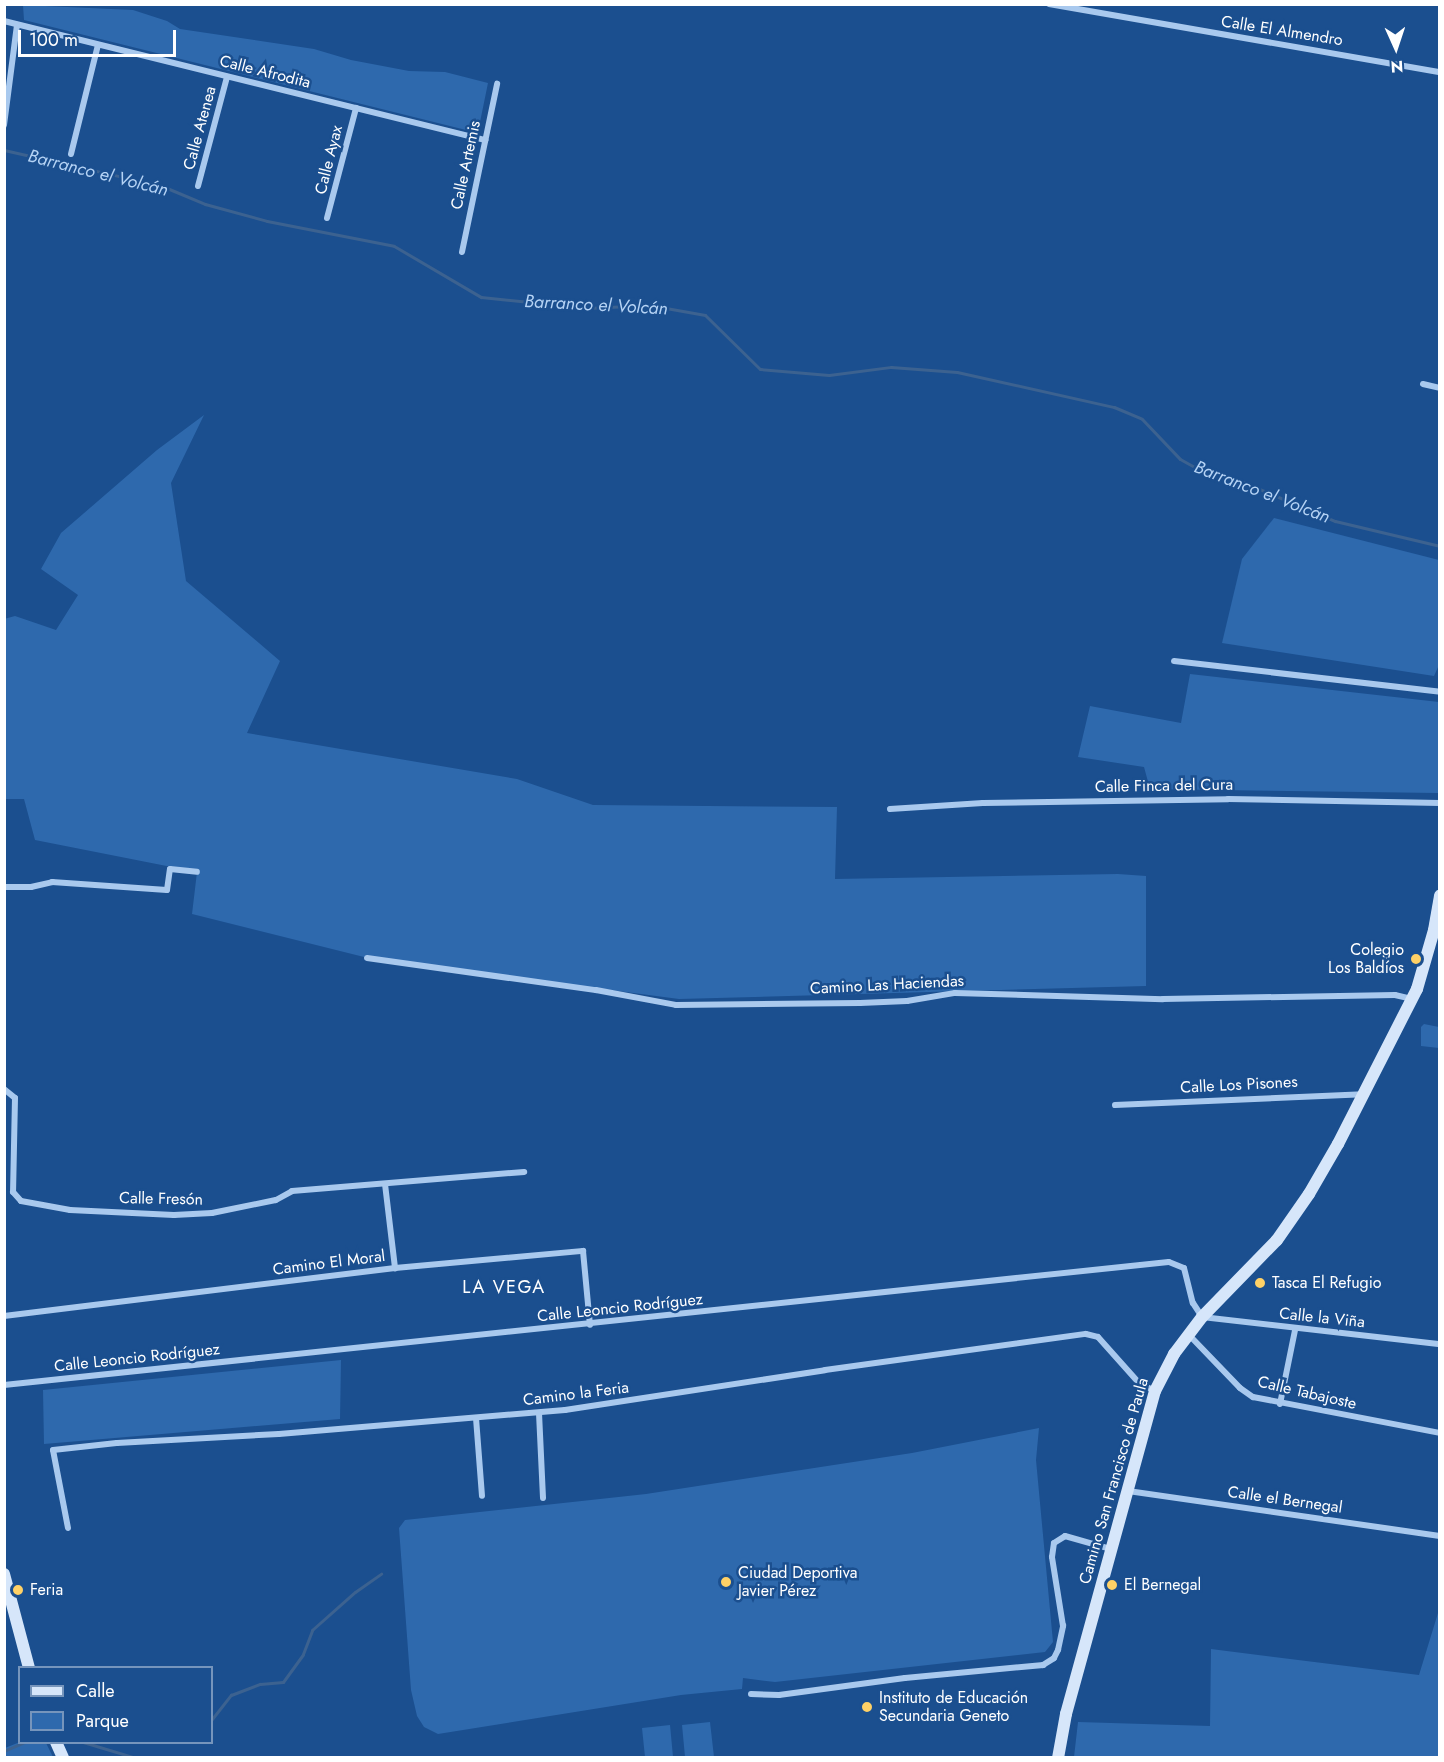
<!DOCTYPE html>
<html>
<head>
<meta charset="utf-8">
<style>
  body { margin:0 }
  #map { position:relative; width:1444px; height:1762px; overflow:hidden; background:#1b4f8f; font-family:Jost,sans-serif }
  div>[style] { position:absolute }
  .green>* { inset:0; background:#2e69ad }
  .stream>* { height:3px; margin:-1.5px; padding:0 1.5px; transform-origin:1.5px; border-radius:1.5px; background:#3c6290 }
  .minor>* { height:6px; margin:-3px; padding:0 3px; transform-origin:3px; border-radius:3px; background:#a9c9ee }
  .secondary>* { height:12px; margin:-6px; padding:0 6px; transform-origin:6px; border-radius:6px; background:#d6e6fa }
  .dots>* { width:16px; height:16px; translate:-50% -50%; box-sizing:border-box; border:3px solid #1b4f8f; border-radius:50% }
  span { translate:-50% -50%; white-space:nowrap; text-align:center; line-height:1.15; -webkit-text-stroke:5px #1b4f8f; paint-order:stroke }
  .street-label { font-size:16px; color:#fff }
  .poi-label { font-size:16px; color:#fff }
  .right { translate:-100% -50%; text-align:right }
  .left { translate:0 -50%; text-align:left }
  .water-label { font-size:18px; color:#b5d3f5; font-style:italic }
  .neighbourhood-label { font-size:18px; color:#fff; letter-spacing:1.5px }
  .frame { position:absolute; inset:0; border:6px solid #fff; pointer-events:none }
  .legend { position:absolute; left:18px; top:1666px; width:195px; height:78px; box-sizing:border-box; background:#1b4f8f; border:2px solid #7695bc; margin:0; padding:8px 10px; list-style:none; font-size:18px; color:#fff }
  .legend li { display:flex; align-items:center; gap:12px; height:30px }
  .legend b { width:30px; border:2px solid #7695bc }
  .north { position:absolute; left:1366px; top:18px; width:60px; height:60px; -webkit-text-stroke:4px #1b4f8f; paint-order:stroke; rotate:177deg; font-size:16px; font-weight:700; line-height:24px; text-align:center; color:#fff }
  .north::after { content:''; display:block; margin:auto; width:21px; height:27px; background:#fff; clip-path:polygon(50% 0,100% 100%,50% 72%,0 100%) }
  .scale { position:absolute; left:18px; top:30px; width:158px; height:27px; box-sizing:border-box; border:3px solid #fff; border-top:0; padding-left:8px; font-size:18px; line-height:21px; white-space:nowrap; color:#fff; -webkit-text-stroke:4px #1b4f8f; paint-order:stroke }
</style>
</head>
<body>
<div id="map">
  <div class="green">
    <i style="clip-path:polygon(23px 5px,133px 10px,167px 21px,180px 29px,314px 49px,351px 60px,409px 71px,445px 72px,488px 83px,479px 127px,474px 132px,24px 20px)"></i>
    <i style="clip-path:polygon(204px 415px,171px 483px,186px 581px,280px 661px,247px 733px,517px 779px,593px 805px,837px 807px,835px 879px,1118px 874px,1146px 876px,1146px 986px,679px 999px,368px 958px,192px 914px,197px 872px,35px 840px,24px 799px,5px 799px,4px 619px,15px 616px,56px 630px,78px 595px,41px 569px,61px 533px,157px 450px)"></i>
    <i style="clip-path:polygon(1274px 518px,1439px 560px,1439px 665px,1434px 676px,1222px 643px,1242px 559px)"></i>
    <i style="clip-path:polygon(1190px 674px,1439px 702px,1438px 793px,1150px 789px,1144px 767px,1078px 757px,1090px 706px,1181px 723px)"></i>
    <i style="clip-path:polygon(1424px 1024px,1439px 1027px,1439px 1048px,1421px 1046px,1421px 1027px)"></i>
    <i style="clip-path:polygon(341px 1360px,340px 1419px,44px 1444px,43px 1390px)"></i>
    <i style="clip-path:polygon(1039px 1428px,1036px 1460px,1053px 1642px,1045px 1652px,775px 1682px,743px 1678px,742px 1689px,681px 1695px,438px 1734px,424px 1727px,417px 1716px,411px 1690px,399px 1528px,405px 1520px,646px 1494px,912px 1453px)"></i>
    <i style="clip-path:polygon(1438px 1613px,1439px 1757px,1074px 1757px,1078px 1722px,1210px 1726px,1211px 1649px,1419px 1675px)"></i>
    <i style="clip-path:polygon(710px 1722px,714px 1757px,685px 1757px,682px 1725px)"></i>
    <i style="clip-path:polygon(670px 1725px,673px 1757px,645px 1757px,642px 1728px)"></i>
    <i style="clip-path:polygon(20px 1742px,46px 1743px,53px 1757px,5px 1757px,5px 1748px)"></i>
  </div>
  <div class="stream">
    <i style="left:4px;top:150px;width:162px;rotate:12.8deg"></i>
    <i style="left:162px;top:186px;width:47px;rotate:22.7deg"></i>
    <i style="left:205px;top:204px;width:64px;rotate:15.3deg"></i>
    <i style="left:267px;top:221px;width:129px;rotate:11.1deg"></i>
    <i style="left:394px;top:246px;width:101px;rotate:30.4deg"></i>
    <i style="left:481px;top:297px;width:108px;rotate:5.9deg"></i>
    <i style="left:588px;top:308px;width:61px;rotate:-2.8deg"></i>
    <i style="left:649px;top:305px;width:57px;rotate:10.1deg"></i>
    <i style="left:705px;top:315px;width:77px;rotate:44.5deg"></i>
    <i style="left:760px;top:369px;width:69px;rotate:5deg"></i>
    <i style="left:829px;top:375px;width:63px;rotate:-7.4deg"></i>
    <i style="left:891px;top:367px;width:66px;rotate:4.3deg"></i>
    <i style="left:957px;top:372px;width:161px;rotate:12.6deg"></i>
    <i style="left:1114px;top:407px;width:30px;rotate:23deg"></i>
    <i style="left:1142px;top:419px;width:55px;rotate:46.5deg"></i>
    <i style="left:1180px;top:459px;width:33px;rotate:29deg"></i>
    <i style="left:1209px;top:475px;width:35px;rotate:12deg"></i>
    <i style="left:1243px;top:482px;width:100px;rotate:23deg"></i>
    <i style="left:1335px;top:521px;width:108px;rotate:13.4deg"></i>
    <i style="left:212px;top:1719px;width:31px;rotate:-52deg"></i>
    <i style="left:231px;top:1695px;width:31px;rotate:-21deg"></i>
    <i style="left:260px;top:1684px;width:23px;rotate:-5deg"></i>
    <i style="left:283px;top:1682px;width:34px;rotate:-54deg"></i>
    <i style="left:303px;top:1654px;width:26px;rotate:-69deg"></i>
    <i style="left:312px;top:1630px;width:57px;rotate:-41.5deg"></i>
    <i style="left:355px;top:1592px;width:32px;rotate:-35deg"></i>
    <i style="left:83px;top:1742px;width:55px;rotate:16.8deg"></i>
    <i style="left:4px;top:1751px;width:22px;rotate:-24deg"></i>
  </div>
  <div class="minor">
    <i style="left:1049px;top:4px;width:397px;rotate:9.9deg"></i>
    <i style="left:4px;top:21px;width:496px;rotate:13.9deg"></i>
    <i style="left:4px;top:125px;width:101px;rotate:-82.6deg"></i>
    <i style="left:71px;top:154px;width:112px;rotate:-76.1deg"></i>
    <i style="left:198px;top:186px;width:113px;rotate:-75.1deg"></i>
    <i style="left:327px;top:218px;width:114px;rotate:-75.2deg"></i>
    <i style="left:462px;top:252px;width:172px;rotate:-78.2deg"></i>
    <i style="left:1423px;top:384px;width:17px;rotate:13deg"></i>
    <i style="left:1174px;top:661px;width:268px;rotate:6.6deg"></i>
    <i style="left:890px;top:809px;width:93px;rotate:-3.7deg"></i>
    <i style="left:983px;top:803px;width:245px;rotate:-0.9deg"></i>
    <i style="left:1228px;top:799px;width:212px;rotate:1.1deg"></i>
    <i style="left:4px;top:887px;width:27px"></i>
    <i style="left:31px;top:887px;width:22px;rotate:-13deg"></i>
    <i style="left:52px;top:882px;width:115px;rotate:4deg"></i>
    <i style="left:167px;top:890px;width:21px;rotate:-82deg"></i>
    <i style="left:170px;top:869px;width:27px;rotate:6deg"></i>
    <i style="left:367px;top:958px;width:231px;rotate:8deg"></i>
    <i style="left:596px;top:990px;width:81px;rotate:10.6deg"></i>
    <i style="left:676px;top:1005px;width:184px;rotate:-0.6deg"></i>
    <i style="left:860px;top:1003px;width:47px;rotate:-2.4deg"></i>
    <i style="left:907px;top:1001px;width:49px;rotate:-9.5deg"></i>
    <i style="left:955px;top:993px;width:208px;rotate:1.7deg"></i>
    <i style="left:1163px;top:999px;width:232px;rotate:-1deg"></i>
    <i style="left:1395px;top:995px;width:17px;rotate:13deg"></i>
    <i style="left:4px;top:1089px;width:14px;rotate:39deg"></i>
    <i style="left:15px;top:1098px;width:94px;rotate:91.2deg"></i>
    <i style="left:13px;top:1192px;width:12px;rotate:48deg"></i>
    <i style="left:21px;top:1201px;width:50px;rotate:10.4deg"></i>
    <i style="left:70px;top:1210px;width:104px;rotate:2.8deg"></i>
    <i style="left:174px;top:1215px;width:38px;rotate:-3deg"></i>
    <i style="left:212px;top:1213px;width:65px;rotate:-11.5deg"></i>
    <i style="left:276px;top:1200px;width:18px;rotate:-29deg"></i>
    <i style="left:292px;top:1191px;width:233px;rotate:-4.7deg"></i>
    <i style="left:1115px;top:1105px;width:248px;rotate:-2.5deg"></i>
    <i style="left:385px;top:1184px;width:85px;rotate:83.2deg"></i>
    <i style="left:4px;top:1316px;width:394px;rotate:-7deg"></i>
    <i style="left:395px;top:1268px;width:189px;rotate:-5.2deg"></i>
    <i style="left:583px;top:1251px;width:74px;rotate:84.6deg"></i>
    <i style="left:1190px;top:1336px;width:72px;rotate:46.1deg"></i>
    <i style="left:1240px;top:1388px;width:16px;rotate:35deg"></i>
    <i style="left:1253px;top:1397px;width:190px;rotate:10.9deg"></i>
    <i style="left:4px;top:1385px;width:1171px;rotate:-6.03deg"></i>
    <i style="left:1169px;top:1262px;width:16px;rotate:22deg"></i>
    <i style="left:1184px;top:1268px;width:36px;rotate:76deg"></i>
    <i style="left:1193px;top:1303px;width:17px;rotate:57deg"></i>
    <i style="left:1202px;top:1317px;width:240px;rotate:6.5deg"></i>
    <i style="left:1280px;top:1404px;width:76px;rotate:-78.5deg"></i>
    <i style="left:539px;top:1413px;width:85px;rotate:87.3deg"></i>
    <i style="left:476px;top:1418px;width:78px;rotate:85.6deg"></i>
    <i style="left:1128px;top:1491px;width:315px;rotate:8.2deg"></i>
    <i style="left:68px;top:1528px;width:79px;rotate:-100.9deg"></i>
    <i style="left:53px;top:1450px;width:64px;rotate:-6.2deg"></i>
    <i style="left:117px;top:1443px;width:162px;rotate:-3.2deg"></i>
    <i style="left:279px;top:1434px;width:287px;rotate:-4.8deg"></i>
    <i style="left:565px;top:1410px;width:263px;rotate:-8.7deg"></i>
    <i style="left:825px;top:1370px;width:263px;rotate:-7.9deg"></i>
    <i style="left:1086px;top:1334px;width:12px;rotate:14deg"></i>
    <i style="left:1098px;top:1337px;width:62px;rotate:48.3deg"></i>
    <i style="left:1139px;top:1383px;width:18px;rotate:27deg"></i>
    <i style="left:751px;top:1694px;width:28px;rotate:2deg"></i>
    <i style="left:779px;top:1695px;width:127px;rotate:-7.7deg"></i>
    <i style="left:905px;top:1678px;width:139px;rotate:-5.4deg"></i>
    <i style="left:1043px;top:1665px;width:13px;rotate:-32deg"></i>
    <i style="left:1054px;top:1658px;width:9px;rotate:-63deg"></i>
    <i style="left:1058px;top:1650px;width:25px;rotate:-78deg"></i>
    <i style="left:1063px;top:1626px;width:70px;rotate:-99.1deg"></i>
    <i style="left:1052px;top:1557px;width:14px;rotate:-82deg"></i>
    <i style="left:1054px;top:1543px;width:13px;rotate:-32deg"></i>
    <i style="left:1065px;top:1536px;width:48px;rotate:15.8deg"></i>
  </div>
  <div class="secondary">
    <i style="left:4px;top:1574px;width:97px;rotate:75.1deg"></i>
    <i style="left:56px;top:1742px;width:17px;rotate:66deg"></i>
    <i style="left:1058px;top:1758px;width:45px;rotate:-79.7deg"></i>
    <i style="left:1066px;top:1714px;width:335px;rotate:-74.6deg"></i>
    <i style="left:1155px;top:1391px;width:42px;rotate:-62.8deg"></i>
    <i style="left:1174px;top:1354px;width:46px;rotate:-52.9deg"></i>
    <i style="left:1202px;top:1317px;width:107px;rotate:-45.8deg"></i>
    <i style="left:1277px;top:1240px;width:56px;rotate:-55.2deg"></i>
    <i style="left:1309px;top:1194px;width:58px;rotate:-59.9deg"></i>
    <i style="left:1338px;top:1144px;width:174px;rotate:-63deg"></i>
    <i style="left:1417px;top:989px;width:61px;rotate:-73.9deg"></i>
    <i style="left:1434px;top:930px;width:35px;rotate:-80deg"></i>
  </div>
  <div class="dots">
    <i style="left:1416px;top:959px;background:#ffd166"></i>
    <i style="left:1260px;top:1283px;background:#ffd166"></i>
    <i style="left:726px;top:1582px;background:#ffd166"></i>
    <i style="left:1112px;top:1585px;background:#ffd166"></i>
    <i style="left:18px;top:1590px;background:#ffd166"></i>
    <i style="left:867px;top:1707px;background:#ffd166"></i>
  </div>
  <div class="street-label">
    <span style="left:1282px;top:31px;rotate:9deg">Calle El Almendro</span>
    <span style="left:265px;top:72px;rotate:14deg">Calle Afrodita</span>
    <span style="left:200px;top:128px;rotate:-75deg">Calle Atenea</span>
    <span style="left:329px;top:160px;rotate:-76deg">Calle Ayax</span>
    <span style="left:466px;top:165px;rotate:-78deg">Calle Artemis</span>
    <span style="left:1164px;top:786px;rotate:-1deg">Calle Finca del Cura</span>
    <span style="left:887px;top:985px;rotate:-3deg">Camino Las Haciendas</span>
    <span style="left:1239px;top:1085px;rotate:-3deg">Calle Los Pisones</span>
    <span style="left:161px;top:1199px;rotate:1deg">Calle Fresón</span>
    <span style="left:329px;top:1263px;rotate:-7deg">Camino El Moral</span>
    <span style="left:620px;top:1308px;rotate:-6deg">Calle Leoncio Rodríguez</span>
    <span style="left:1322px;top:1318px;rotate:6deg">Calle la Viña</span>
    <span style="left:137px;top:1358px;rotate:-6deg">Calle Leoncio Rodríguez</span>
    <span style="left:1307px;top:1393px;rotate:13deg">Calle Tabajoste</span>
    <span style="left:576px;top:1394px;rotate:-7deg">Camino la Feria</span>
    <span style="left:1114px;top:1481px;rotate:-74deg">Camino San Francisco de Paula</span>
    <span style="left:1285px;top:1500px;rotate:8deg">Calle el Bernegal</span>
  </div>
  <div class="poi-label">
    <span class="right" style="left:1404px;top:959px">Colegio<br>Los Baldíos</span>
    <span class="left" style="left:1272px;top:1283px">Tasca El Refugio</span>
    <span class="left" style="left:738px;top:1582px">Ciudad Deportiva<br>Javier Pérez</span>
    <span class="left" style="left:1124px;top:1585px">El Bernegal</span>
    <span class="left" style="left:30px;top:1590px">Feria</span>
    <span class="left" style="left:879px;top:1707px">Instituto de Educación<br>Secundaria Geneto</span>
  </div>
  <div class="water-label">
    <span style="left:98px;top:173px;rotate:14deg">Barranco el Volcán</span>
    <span style="left:596px;top:305px;rotate:3deg">Barranco el Volcán</span>
    <span style="left:1262px;top:492px;rotate:21deg">Barranco el Volcán</span>
  </div>
  <div class="neighbourhood-label">
    <span style="left:504px;top:1287px">LA VEGA</span>
  </div>
  <div class="frame"></div>
  <ul class="legend">
  <li><b style="height:8px;background:#d6e6fa"></b>Calle</li>
  <li><b style="height:16px;background:#2e69ad"></b>Parque</li>
  </ul>
  <div class="north">N</div>
  <div class="scale">100 m</div>
</div>
</body>
</html>
